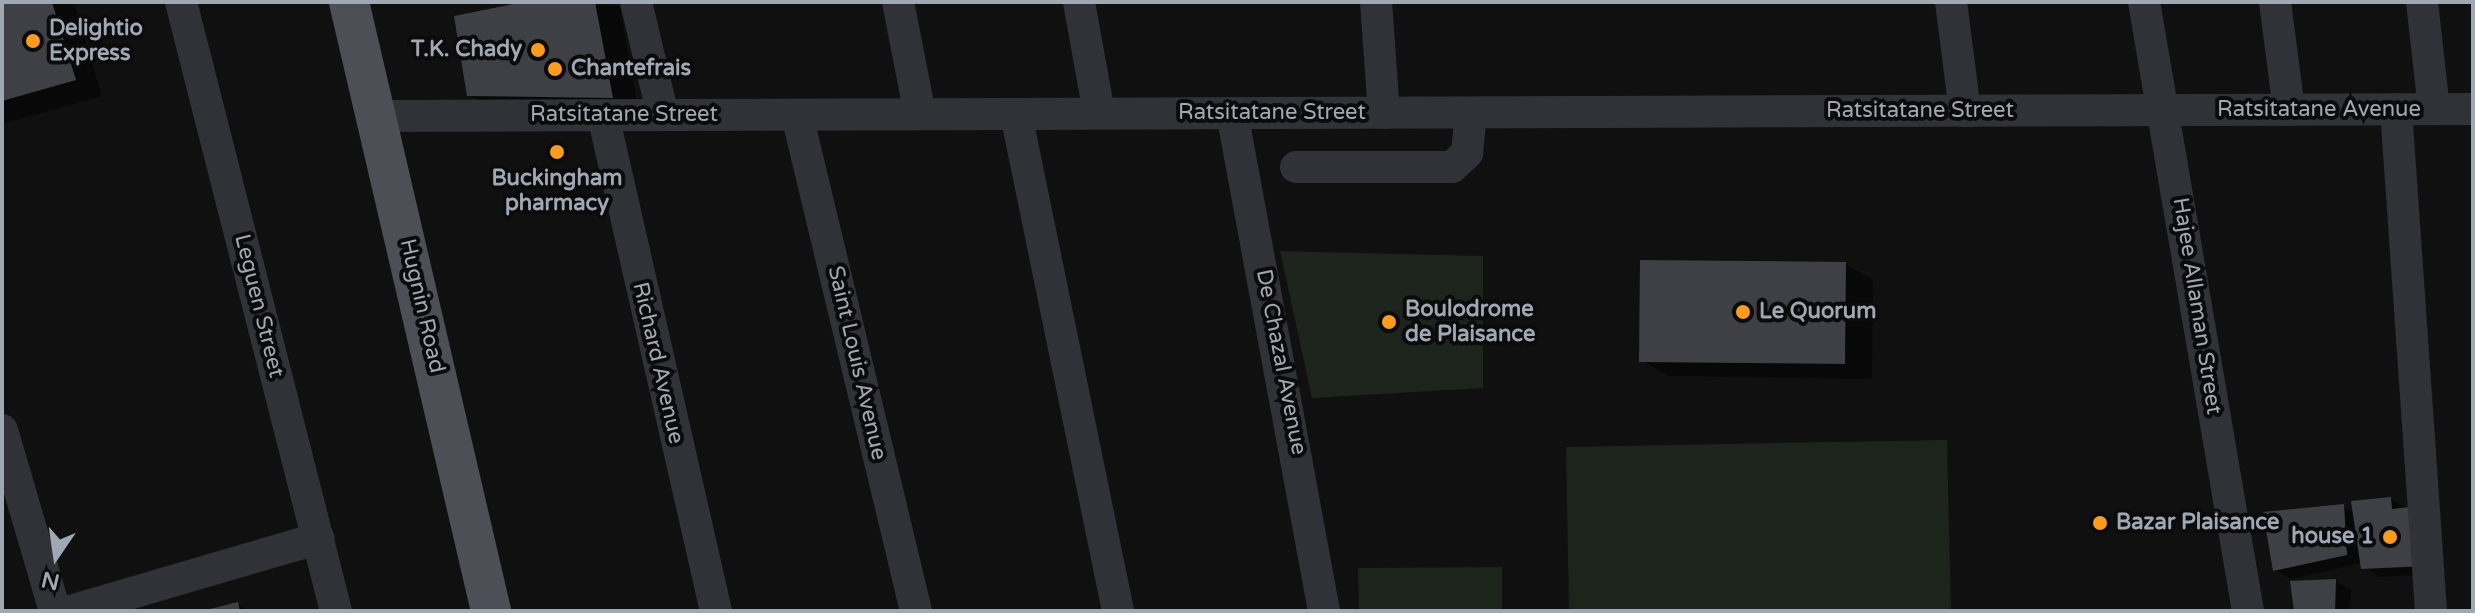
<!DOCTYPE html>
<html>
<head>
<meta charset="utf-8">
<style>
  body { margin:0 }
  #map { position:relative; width:2475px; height:613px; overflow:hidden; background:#101011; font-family:"Varela Round",sans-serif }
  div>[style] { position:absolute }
  .green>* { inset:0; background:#1c241c }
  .shadow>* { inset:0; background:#0007 }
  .building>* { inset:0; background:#3e4045 }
  .minor>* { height:32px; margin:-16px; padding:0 16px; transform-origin:16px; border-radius:16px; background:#313237 }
  .major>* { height:40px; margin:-20px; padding:0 20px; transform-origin:20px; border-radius:20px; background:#4d4f56 }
  .dots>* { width:22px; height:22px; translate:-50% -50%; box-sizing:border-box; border:4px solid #0b0b0c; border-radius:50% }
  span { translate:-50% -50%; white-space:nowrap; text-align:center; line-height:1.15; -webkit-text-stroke:8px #0b0b0c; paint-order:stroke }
  .poi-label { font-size:22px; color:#a0a8b3; font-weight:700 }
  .left { translate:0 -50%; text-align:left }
  .right { translate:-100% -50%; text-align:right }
  .street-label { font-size:22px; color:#a0a8b3 }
  .frame { position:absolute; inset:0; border:4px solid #a0a8b3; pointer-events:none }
  .north { position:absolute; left:16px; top:517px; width:80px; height:80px; -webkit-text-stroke:6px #0b0b0c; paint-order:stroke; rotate:193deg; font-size:22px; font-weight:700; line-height:32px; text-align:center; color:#a0a8b3 }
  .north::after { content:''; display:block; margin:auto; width:28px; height:36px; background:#a0a8b3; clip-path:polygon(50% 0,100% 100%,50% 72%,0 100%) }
</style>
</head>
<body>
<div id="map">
  <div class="green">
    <i style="clip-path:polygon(1280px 251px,1483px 256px,1483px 388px,1312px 398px)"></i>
    <i style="clip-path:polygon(1947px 440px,1951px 611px,1569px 611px,1566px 447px)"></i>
    <i style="clip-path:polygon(1502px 567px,1502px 611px,1359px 611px,1358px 568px)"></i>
  </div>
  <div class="shadow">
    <i style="clip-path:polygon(2px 2px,74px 2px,102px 96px,2px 124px)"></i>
    <i style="clip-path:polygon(533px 2px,620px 6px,639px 113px,496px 110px,468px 94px)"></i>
    <i style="clip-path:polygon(1846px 264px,1873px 280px,1872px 379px,1668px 376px,1641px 360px)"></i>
    <i style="clip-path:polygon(2391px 499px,2406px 508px,2442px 574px,2378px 577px,2362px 563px,2291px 579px,2275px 570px,2343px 507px,2355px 513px)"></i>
    <i style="clip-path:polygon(2336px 581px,2351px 590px,2350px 611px,2296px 611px)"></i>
    <i style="clip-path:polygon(237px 604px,250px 611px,211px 611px)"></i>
  </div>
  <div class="building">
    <i style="clip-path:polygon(2px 2px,52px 2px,76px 80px,2px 101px)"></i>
    <i style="clip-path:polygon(523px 2px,595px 2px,613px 98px,467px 96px,454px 16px)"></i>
    <i style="clip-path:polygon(1640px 260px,1846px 262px,1845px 364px,1639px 362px)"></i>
    <i style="clip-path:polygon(2391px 497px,2392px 509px,2418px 506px,2427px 566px,2361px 569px,2351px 501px)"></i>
    <i style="clip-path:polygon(2344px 504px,2347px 555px,2273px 571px,2263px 512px)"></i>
    <i style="clip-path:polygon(2336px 579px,2335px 611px,2294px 611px,2290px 581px)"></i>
    <i style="clip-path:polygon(238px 602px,240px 611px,207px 611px,206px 610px)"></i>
  </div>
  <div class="minor">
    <i style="left:181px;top:2px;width:628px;rotate:75.72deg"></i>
    <i style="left:636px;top:2px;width:116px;rotate:76.6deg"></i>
    <i style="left:898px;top:2px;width:114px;rotate:78.9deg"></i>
    <i style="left:1079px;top:2px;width:113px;rotate:79.8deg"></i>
    <i style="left:1376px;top:2px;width:111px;rotate:85.9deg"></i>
    <i style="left:1951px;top:2px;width:110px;rotate:82.7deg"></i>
    <i style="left:2144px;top:2px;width:618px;rotate:80.31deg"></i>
    <i style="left:2275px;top:2px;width:109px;rotate:82.6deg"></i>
    <i style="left:2422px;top:2px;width:108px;rotate:83.6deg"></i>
    <i style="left:2396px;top:109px;width:503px;rotate:86.01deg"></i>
    <i style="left:1232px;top:113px;width:506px;rotate:79.53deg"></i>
    <i style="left:1016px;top:114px;width:507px;rotate:78.4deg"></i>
    <i style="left:603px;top:115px;width:509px;rotate:77.17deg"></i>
    <i style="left:797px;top:115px;width:510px;rotate:76.51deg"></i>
    <i style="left:379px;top:116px;width:2094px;rotate:-0.19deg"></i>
    <i style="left:1296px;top:167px;width:156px"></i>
    <i style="left:1452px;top:167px;width:21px;rotate:-43deg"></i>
    <i style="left:1467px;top:153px;width:40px;rotate:-84.3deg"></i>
    <i style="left:2px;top:430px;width:189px;rotate:73.7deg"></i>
    <i style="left:70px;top:611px;width:259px;rotate:-16.3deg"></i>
  </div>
  <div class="major">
    <i style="left:349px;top:2px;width:625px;rotate:76.87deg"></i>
  </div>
  <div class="dots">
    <i style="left:33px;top:41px;background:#fc9b1d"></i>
    <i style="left:538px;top:50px;background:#fc9b1d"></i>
    <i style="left:555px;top:69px;background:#fc9b1d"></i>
    <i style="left:557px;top:152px;background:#fc9b1d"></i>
    <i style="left:1743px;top:312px;background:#fc9b1d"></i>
    <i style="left:1389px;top:322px;background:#fc9b1d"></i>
    <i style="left:2100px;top:523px;background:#fc9b1d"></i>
    <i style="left:2390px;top:537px;background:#fc9b1d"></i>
  </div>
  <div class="poi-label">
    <span class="left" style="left:49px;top:41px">Delightio<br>Express</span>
    <span class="right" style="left:522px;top:50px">T.K. Chady</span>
    <span class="left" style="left:571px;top:69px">Chantefrais</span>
    <span style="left:557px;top:191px">Buckingham<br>pharmacy</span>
    <span class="left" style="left:1405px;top:322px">Boulodrome<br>de Plaisance</span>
    <span class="left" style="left:1759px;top:312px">Le Quorum</span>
    <span class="left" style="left:2116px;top:523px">Bazar Plaisance</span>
    <span class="right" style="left:2374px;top:537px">house 1</span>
  </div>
  <div class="street-label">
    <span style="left:2319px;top:110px">Ratsitatane Avenue</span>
    <span style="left:1920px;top:111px">Ratsitatane Street</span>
    <span style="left:1272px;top:113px">Ratsitatane Street</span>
    <span style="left:624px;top:115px">Ratsitatane Street</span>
    <span style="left:259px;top:306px;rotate:76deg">Leguen Street</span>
    <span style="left:422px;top:306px;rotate:77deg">Hugnin Road</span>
    <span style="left:2197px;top:306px;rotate:81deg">Hajee Allaman Street</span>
    <span style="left:1281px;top:362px;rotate:79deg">De Chazal Avenue</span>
    <span style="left:658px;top:363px;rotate:77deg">Richard Avenue</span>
    <span style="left:857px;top:363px;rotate:77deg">Saint Louis Avenue</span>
  </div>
  <div class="frame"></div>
  <div class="north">N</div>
</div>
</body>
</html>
